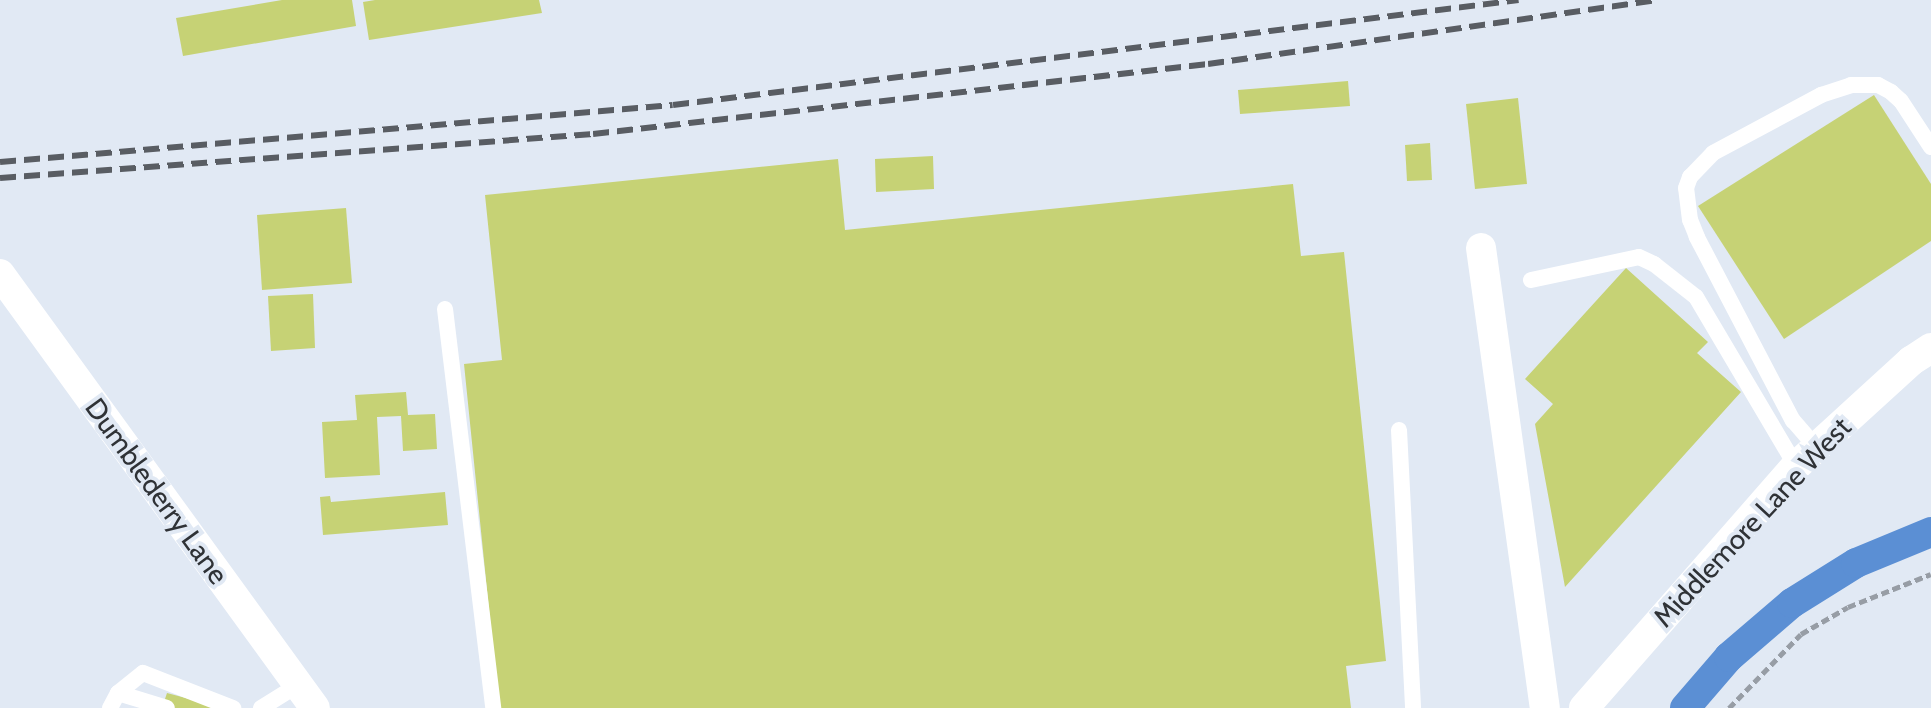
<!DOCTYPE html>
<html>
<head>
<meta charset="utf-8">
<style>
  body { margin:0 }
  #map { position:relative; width:1931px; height:708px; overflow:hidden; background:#e1e9f4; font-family:Cabin,sans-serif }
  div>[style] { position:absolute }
  .canal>* { height:30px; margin:-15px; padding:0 15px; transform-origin:15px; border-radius:15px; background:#5b8fd4 }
  .building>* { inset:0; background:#c6d275 }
  .path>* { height:5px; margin-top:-2.5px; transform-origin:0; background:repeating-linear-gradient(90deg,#979da5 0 8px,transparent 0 12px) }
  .lane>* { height:16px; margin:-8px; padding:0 8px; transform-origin:8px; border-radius:8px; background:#fff }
  .street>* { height:30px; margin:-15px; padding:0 15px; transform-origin:15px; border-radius:15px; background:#fff }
  .rail>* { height:6px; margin-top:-3px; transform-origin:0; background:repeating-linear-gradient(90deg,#595d63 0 16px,transparent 0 24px) }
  span { translate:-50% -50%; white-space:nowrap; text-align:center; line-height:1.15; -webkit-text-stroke:8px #e1e9f4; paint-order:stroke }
  .street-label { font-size:28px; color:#2f3236 }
</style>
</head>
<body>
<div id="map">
  <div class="canal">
    <i style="left:1685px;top:708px;width:67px;rotate:-49.2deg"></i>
    <i style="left:1729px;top:657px;width:83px;rotate:-40.6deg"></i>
    <i style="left:1792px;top:603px;width:75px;rotate:-32deg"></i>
    <i style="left:1856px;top:563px;width:81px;rotate:-22.5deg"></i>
  </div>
  <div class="building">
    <i style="clip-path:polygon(282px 0,352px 0,356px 26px,183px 56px,176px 18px)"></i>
    <i style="clip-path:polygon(375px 0,539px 0,542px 13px,369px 40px,363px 2px)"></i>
    <i style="clip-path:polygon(1348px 81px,1350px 106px,1240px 114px,1238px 90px)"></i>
    <i style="clip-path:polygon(1874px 95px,1931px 184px,1931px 241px,1784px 339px,1698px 206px)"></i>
    <i style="clip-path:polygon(1518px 98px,1527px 184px,1475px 189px,1466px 104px)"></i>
    <i style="clip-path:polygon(1430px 143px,1432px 180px,1407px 181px,1405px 145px)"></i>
    <i style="clip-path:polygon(933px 156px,934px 189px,876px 192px,875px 159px)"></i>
    <i style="clip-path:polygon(838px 159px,845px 230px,1293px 184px,1301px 256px,1344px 252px,1386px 661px,1346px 666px,1351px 708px,499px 708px,464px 364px,502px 360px,485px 195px)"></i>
    <i style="clip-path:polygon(346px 208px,352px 283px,262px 290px,257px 215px)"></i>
    <i style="clip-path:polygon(1626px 268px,1708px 342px,1697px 353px,1741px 392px,1565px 587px,1535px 424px,1553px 404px,1525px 379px)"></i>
    <i style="clip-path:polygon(313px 294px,315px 348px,271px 351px,268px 296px)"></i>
    <i style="clip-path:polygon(406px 392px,408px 415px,435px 414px,437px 449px,403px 451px,401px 416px,377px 417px,380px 475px,325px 478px,322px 422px,357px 420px,355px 395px)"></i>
    <i style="clip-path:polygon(445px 492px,448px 525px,323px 535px,320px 497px,330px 496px,331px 502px)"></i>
    <i style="clip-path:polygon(167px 693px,212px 705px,211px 708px,162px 708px)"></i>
  </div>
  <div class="path">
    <i style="left:1729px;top:708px;width:103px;rotate:-45.8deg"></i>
    <i style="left:1801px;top:634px;width:54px;rotate:-29.9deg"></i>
    <i style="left:1848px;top:607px;width:89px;rotate:-21.7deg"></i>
  </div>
  <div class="lane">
    <i style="left:1531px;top:280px;width:110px;rotate:-12deg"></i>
    <i style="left:1639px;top:257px;width:17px;rotate:25deg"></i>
    <i style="left:1654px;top:264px;width:53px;rotate:38.2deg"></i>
    <i style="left:1696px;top:297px;width:196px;rotate:59.4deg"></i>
    <i style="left:445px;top:309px;width:402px;rotate:83.1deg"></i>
    <i style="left:1399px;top:430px;width:278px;rotate:87.1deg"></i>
    <i style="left:1816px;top:447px;width:35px;rotate:-131deg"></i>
    <i style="left:1793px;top:421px;width:208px;rotate:-117.6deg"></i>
    <i style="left:1697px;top:237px;width:18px;rotate:-112deg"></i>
    <i style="left:1690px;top:220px;width:32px;rotate:-97deg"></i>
    <i style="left:1686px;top:188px;width:12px;rotate:-70deg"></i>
    <i style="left:1690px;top:177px;width:33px;rotate:-46deg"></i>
    <i style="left:1713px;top:153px;width:123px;rotate:-28.2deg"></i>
    <i style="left:1821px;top:95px;width:32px;rotate:-18deg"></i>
    <i style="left:1851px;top:85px;width:27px"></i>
    <i style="left:1878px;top:85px;width:15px;rotate:28deg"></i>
    <i style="left:1891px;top:92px;width:13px;rotate:42deg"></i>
    <i style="left:1901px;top:101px;width:55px;rotate:56.9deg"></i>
    <i style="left:118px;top:693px;width:51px;rotate:17deg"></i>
    <i style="left:110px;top:708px;width:17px;rotate:-62deg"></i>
    <i style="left:118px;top:693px;width:32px;rotate:-39deg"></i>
    <i style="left:143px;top:673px;width:97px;rotate:21.3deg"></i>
    <i style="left:261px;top:708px;width:44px;rotate:-31.9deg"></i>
  </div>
  <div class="street">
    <i style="left:1481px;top:248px;width:464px;rotate:82.1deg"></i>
    <i style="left:0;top:274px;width:536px;rotate:54.03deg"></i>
    <i style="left:1584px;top:708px;width:322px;rotate:-48.8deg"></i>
    <i style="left:1796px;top:466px;width:156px;rotate:-42.4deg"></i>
    <i style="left:1911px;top:361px;width:24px;rotate:-33deg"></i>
  </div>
  <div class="rail">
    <i style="left:0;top:162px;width:675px;rotate:-4.84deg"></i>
    <i style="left:673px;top:105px;width:852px;rotate:-7.07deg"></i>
    <i style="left:0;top:178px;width:595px;rotate:-4.24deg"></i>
    <i style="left:593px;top:134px;width:619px;rotate:-6.49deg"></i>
    <i style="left:1208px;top:64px;width:452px;rotate:-8.1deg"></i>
  </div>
  <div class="street-label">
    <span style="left:157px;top:491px;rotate:54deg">Dumblederry Lane</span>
    <span style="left:1752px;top:522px;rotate:-47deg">Middlemore Lane West</span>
  </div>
</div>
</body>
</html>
